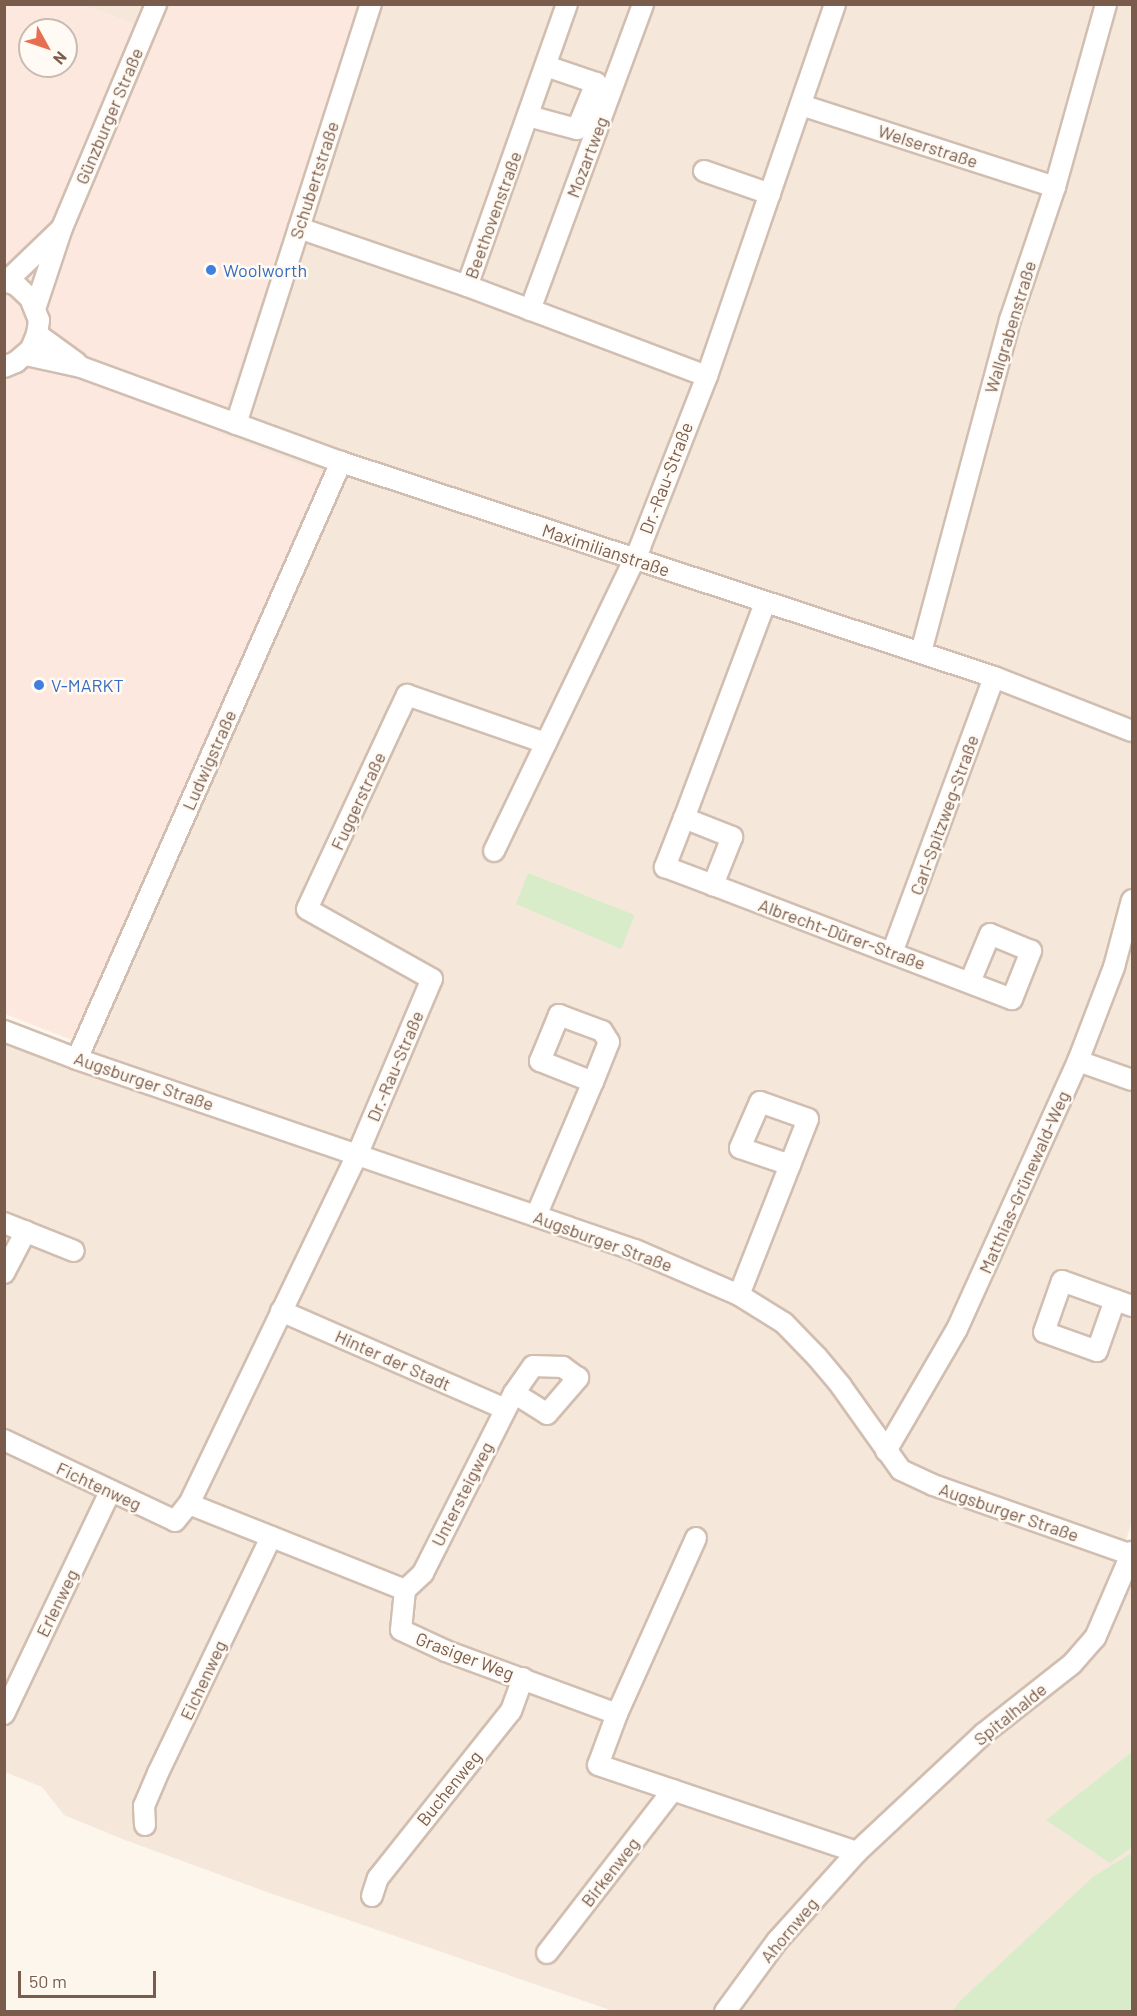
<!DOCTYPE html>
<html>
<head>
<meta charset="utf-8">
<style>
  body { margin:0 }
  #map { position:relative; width:1137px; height:2016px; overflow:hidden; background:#fdf6ec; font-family:Barlow,sans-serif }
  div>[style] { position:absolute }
  .residential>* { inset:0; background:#f5e8da }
  .commercial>* { inset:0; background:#fde8e0 }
  .green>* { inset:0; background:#d8ecc9 }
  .roads { filter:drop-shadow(2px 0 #d1beb0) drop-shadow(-2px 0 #d1beb0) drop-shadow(0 2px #d1beb0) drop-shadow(0 -2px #d1beb0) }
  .minor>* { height:20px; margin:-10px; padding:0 10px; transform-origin:10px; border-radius:10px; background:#fff }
  .dots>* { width:16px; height:16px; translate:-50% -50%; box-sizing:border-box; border:3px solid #fffaf3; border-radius:50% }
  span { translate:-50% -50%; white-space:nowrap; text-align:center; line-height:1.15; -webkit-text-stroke:5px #fffaf3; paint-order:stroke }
  .street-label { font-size:18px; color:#7a5c4d }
  .shop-label { font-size:18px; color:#366cbe }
  .left { translate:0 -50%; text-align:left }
  .frame { position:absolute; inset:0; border:6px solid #7a5c4d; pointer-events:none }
  .north { position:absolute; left:18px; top:18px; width:60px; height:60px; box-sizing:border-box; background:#fffaf3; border:2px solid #cabbb1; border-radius:50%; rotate:130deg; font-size:16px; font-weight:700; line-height:24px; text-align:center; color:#7a5c4d }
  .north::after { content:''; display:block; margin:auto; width:21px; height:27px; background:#e76f51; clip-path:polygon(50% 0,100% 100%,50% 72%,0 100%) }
  .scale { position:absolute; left:18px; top:1971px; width:138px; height:27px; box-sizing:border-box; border:3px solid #7a5c4d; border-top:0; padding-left:8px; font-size:18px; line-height:21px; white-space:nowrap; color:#7a5c4d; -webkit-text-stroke:4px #fffaf3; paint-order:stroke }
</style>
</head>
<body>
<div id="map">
  <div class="residential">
    <i style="clip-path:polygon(82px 5px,170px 5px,158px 33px)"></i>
    <i style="clip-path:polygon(362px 5px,1132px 5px,1132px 1521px,1114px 1578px,1132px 1585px,1132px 1860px,961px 2011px,613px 2011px,264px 1891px,125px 1840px,64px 1815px,42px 1787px,5px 1772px,5px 1044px,86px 1071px,323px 473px,216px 433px)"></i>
  </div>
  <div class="commercial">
    <i style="clip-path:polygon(evenodd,4px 5px,82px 5px,158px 33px,170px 5px,362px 5px,216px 433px,323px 473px,77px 1042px,5px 1014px,4px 5px,30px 30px,66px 30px,66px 66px,30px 66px,30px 30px)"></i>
  </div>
  <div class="green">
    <i style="clip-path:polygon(528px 873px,635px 915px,621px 949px,516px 904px)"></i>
    <i style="clip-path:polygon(1132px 1752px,1132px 1847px,1110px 1863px,1046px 1820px)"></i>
    <i style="clip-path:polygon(1132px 1853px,1132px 2011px,953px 2011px,960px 2001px,1094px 1876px)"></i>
  </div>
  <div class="roads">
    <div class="minor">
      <i style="left:567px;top:4px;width:299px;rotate:109.5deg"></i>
      <i style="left:467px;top:286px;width:256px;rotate:20.6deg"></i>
      <i style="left:801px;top:105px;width:267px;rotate:17.9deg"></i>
      <i style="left:528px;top:116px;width:51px;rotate:14.9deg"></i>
      <i style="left:577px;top:129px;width:50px;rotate:-67.6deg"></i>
      <i style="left:596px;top:83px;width:53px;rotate:-161.2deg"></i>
      <i style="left:704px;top:171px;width:70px;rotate:19.2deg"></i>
      <i style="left:299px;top:228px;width:178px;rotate:19deg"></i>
      <i style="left:4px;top:281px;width:13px;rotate:18deg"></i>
      <i style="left:16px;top:285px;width:19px;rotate:43deg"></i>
      <i style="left:30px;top:298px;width:24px;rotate:68deg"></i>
      <i style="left:39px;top:320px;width:14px;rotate:98deg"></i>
      <i style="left:37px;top:334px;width:16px;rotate:112deg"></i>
      <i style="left:31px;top:349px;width:20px;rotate:139deg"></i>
      <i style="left:16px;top:362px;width:13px;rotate:157deg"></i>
      <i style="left:7px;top:281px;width:74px;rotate:-43.9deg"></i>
      <i style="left:36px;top:306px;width:82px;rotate:-71.6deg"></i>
      <i style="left:62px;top:228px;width:243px;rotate:-67.2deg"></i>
      <i style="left:530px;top:310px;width:326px;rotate:-69.7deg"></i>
      <i style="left:37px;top:334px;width:49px;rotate:35.9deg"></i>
      <i style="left:26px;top:355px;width:56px;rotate:12.3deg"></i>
      <i style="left:81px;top:367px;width:277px;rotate:20.1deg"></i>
      <i style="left:341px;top:462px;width:687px;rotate:18.22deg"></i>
      <i style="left:994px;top:677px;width:148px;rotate:21.4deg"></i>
      <i style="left:236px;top:424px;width:441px;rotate:-72.2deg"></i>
      <i style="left:765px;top:603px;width:230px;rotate:110.6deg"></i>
      <i style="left:684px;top:818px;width:52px;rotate:21.6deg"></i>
      <i style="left:732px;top:837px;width:52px;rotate:111.6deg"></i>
      <i style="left:713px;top:885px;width:320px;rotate:20.9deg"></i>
      <i style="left:1012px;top:999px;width:52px;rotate:-68.4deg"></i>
      <i style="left:1031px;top:951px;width:44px;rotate:-157.5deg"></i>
      <i style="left:990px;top:934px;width:52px;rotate:112.6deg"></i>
      <i style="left:921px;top:652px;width:344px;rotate:-75deg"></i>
      <i style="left:1010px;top:320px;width:140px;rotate:-71.3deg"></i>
      <i style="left:1055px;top:187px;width:190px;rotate:-74.4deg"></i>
      <i style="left:684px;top:818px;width:53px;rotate:111.2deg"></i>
      <i style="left:665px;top:867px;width:51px;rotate:20.6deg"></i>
      <i style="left:494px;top:851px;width:337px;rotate:-64.3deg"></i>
      <i style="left:640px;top:547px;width:184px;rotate:-68.6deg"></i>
      <i style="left:707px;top:376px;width:393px;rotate:-71deg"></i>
      <i style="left:892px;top:953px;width:294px;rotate:-69.7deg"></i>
      <i style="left:4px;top:1031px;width:78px;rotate:21deg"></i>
      <i style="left:77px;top:1059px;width:590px;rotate:18.9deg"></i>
      <i style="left:635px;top:1250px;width:113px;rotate:23.4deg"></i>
      <i style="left:739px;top:1295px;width:53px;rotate:31.9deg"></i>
      <i style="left:784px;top:1323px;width:47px;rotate:45.9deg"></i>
      <i style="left:817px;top:1357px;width:38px;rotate:50deg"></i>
      <i style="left:841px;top:1386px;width:103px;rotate:54.5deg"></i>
      <i style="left:901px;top:1470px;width:35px;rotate:25deg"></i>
      <i style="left:933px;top:1485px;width:211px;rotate:19.4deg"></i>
      <i style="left:77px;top:1059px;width:653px;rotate:-66.14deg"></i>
      <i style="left:1078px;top:1061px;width:57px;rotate:19.4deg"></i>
      <i style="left:536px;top:1216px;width:146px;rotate:-67deg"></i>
      <i style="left:593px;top:1082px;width:43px;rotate:-68.2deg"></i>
      <i style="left:609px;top:1042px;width:13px;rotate:-122deg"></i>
      <i style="left:602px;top:1031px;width:46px;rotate:-159.6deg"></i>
      <i style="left:559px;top:1015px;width:50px;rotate:112.4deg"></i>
      <i style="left:540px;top:1061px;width:57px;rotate:21.6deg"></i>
      <i style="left:4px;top:1223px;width:75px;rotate:21.8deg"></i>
      <i style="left:4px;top:1273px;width:47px;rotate:-62.4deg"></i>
      <i style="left:739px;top:1295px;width:189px;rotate:-68.6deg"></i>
      <i style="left:808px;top:1119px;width:51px;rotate:-160.5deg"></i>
      <i style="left:760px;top:1102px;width:50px;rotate:113.5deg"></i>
      <i style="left:740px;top:1148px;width:53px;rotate:18.8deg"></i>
      <i style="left:1115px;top:1300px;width:54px;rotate:109.4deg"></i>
      <i style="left:1097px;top:1351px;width:56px;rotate:-160.3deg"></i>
      <i style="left:1044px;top:1332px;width:54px;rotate:-70.6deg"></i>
      <i style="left:1062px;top:1281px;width:74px;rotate:19.7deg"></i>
      <i style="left:281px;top:1311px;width:244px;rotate:23.6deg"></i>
      <i style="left:4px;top:1440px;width:189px;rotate:25.3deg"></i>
      <i style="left:175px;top:1521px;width:22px;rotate:-51deg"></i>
      <i style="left:189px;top:1504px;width:390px;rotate:-64.3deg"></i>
      <i style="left:358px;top:1153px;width:189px;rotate:-67deg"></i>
      <i style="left:432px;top:979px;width:143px;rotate:-150.8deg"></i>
      <i style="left:307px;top:909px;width:217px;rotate:-65deg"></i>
      <i style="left:399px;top:712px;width:19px;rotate:-65deg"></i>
      <i style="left:407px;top:695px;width:147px;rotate:19.1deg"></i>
      <i style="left:886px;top:1451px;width:141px;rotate:-59.8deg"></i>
      <i style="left:957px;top:1329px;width:294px;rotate:-65.7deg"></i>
      <i style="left:1078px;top:1061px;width:101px;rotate:-69deg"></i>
      <i style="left:1114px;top:967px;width:69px;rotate:-75deg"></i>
      <i style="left:189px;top:1504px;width:232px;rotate:21.7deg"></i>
      <i style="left:696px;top:1538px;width:193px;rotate:114.2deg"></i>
      <i style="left:617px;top:1714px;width:54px;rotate:110.4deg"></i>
      <i style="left:598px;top:1765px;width:273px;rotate:18.6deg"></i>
      <i style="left:405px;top:1590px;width:25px;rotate:-43deg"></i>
      <i style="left:423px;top:1573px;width:202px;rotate:-63.2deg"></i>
      <i style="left:514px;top:1393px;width:39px;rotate:32deg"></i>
      <i style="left:547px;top:1414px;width:48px;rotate:-49.3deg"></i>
      <i style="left:578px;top:1378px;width:19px;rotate:-144deg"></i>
      <i style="left:563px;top:1367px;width:30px;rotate:-178deg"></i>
      <i style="left:533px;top:1366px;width:33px;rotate:125deg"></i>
      <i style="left:405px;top:1590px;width:40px;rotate:95.7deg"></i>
      <i style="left:401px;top:1630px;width:50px;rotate:25deg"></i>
      <i style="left:446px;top:1651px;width:182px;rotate:20.2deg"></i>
      <i style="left:4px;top:1714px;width:246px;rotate:-64.5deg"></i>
      <i style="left:145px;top:1825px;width:19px;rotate:-93deg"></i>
      <i style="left:144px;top:1806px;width:36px;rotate:-67deg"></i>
      <i style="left:158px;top:1773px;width:262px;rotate:-64.4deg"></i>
      <i style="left:372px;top:1896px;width:19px;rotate:-72deg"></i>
      <i style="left:378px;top:1878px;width:213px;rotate:-51.5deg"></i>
      <i style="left:511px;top:1711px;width:35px;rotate:-70deg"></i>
      <i style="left:547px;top:1953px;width:206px;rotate:-52.3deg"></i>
      <i style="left:725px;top:2012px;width:88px;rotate:-53.8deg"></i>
      <i style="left:777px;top:1941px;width:120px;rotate:-48deg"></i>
      <i style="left:857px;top:1852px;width:173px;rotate:-43.1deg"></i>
      <i style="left:983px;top:1734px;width:113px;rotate:-38.2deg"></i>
      <i style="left:1072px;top:1664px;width:35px;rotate:-49deg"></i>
      <i style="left:1095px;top:1638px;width:94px;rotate:-66.7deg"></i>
    </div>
  </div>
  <div class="dots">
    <i style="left:211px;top:270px;background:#3f7fe0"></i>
    <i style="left:39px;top:685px;background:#3f7fe0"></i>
  </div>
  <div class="street-label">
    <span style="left:109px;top:116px;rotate:-67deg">Günzburger Straße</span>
    <span style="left:928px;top:146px;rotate:18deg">Welserstraße</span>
    <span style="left:587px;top:157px;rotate:-69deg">Mozartweg</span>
    <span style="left:314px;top:180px;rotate:-72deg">Schubertstraße</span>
    <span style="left:493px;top:215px;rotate:-70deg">Beethovenstraße</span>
    <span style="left:1010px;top:327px;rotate:-73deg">Wallgrabenstraße</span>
    <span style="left:666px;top:478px;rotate:-69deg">Dr.-Rau-Straße</span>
    <span style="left:606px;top:550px;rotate:18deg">Maximilianstraße</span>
    <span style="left:209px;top:760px;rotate:-66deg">Ludwigstraße</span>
    <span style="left:358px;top:801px;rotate:-65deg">Fuggerstraße</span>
    <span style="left:944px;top:815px;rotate:-70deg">Carl-Spitzweg-Straße</span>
    <span style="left:842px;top:934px;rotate:20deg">Albrecht-Dürer-Straße</span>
    <span style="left:395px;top:1066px;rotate:-67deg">Dr.-Rau-Straße</span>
    <span style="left:144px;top:1081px;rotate:19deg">Augsburger Straße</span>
    <span style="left:1024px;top:1182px;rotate:-66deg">Matthias-Grünewald-Weg</span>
    <span style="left:603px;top:1241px;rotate:20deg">Augsburger Straße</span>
    <span style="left:393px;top:1360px;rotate:24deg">Hinter der Stadt</span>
    <span style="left:99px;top:1486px;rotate:25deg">Fichtenweg</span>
    <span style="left:462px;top:1494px;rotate:-63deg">Untersteigweg</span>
    <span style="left:1009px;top:1512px;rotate:19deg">Augsburger Straße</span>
    <span style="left:57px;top:1603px;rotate:-64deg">Erlenweg</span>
    <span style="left:465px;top:1656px;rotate:21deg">Grasiger Weg</span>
    <span style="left:203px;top:1680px;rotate:-65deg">Eichenweg</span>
    <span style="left:1010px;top:1714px;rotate:-39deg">Spitalhalde</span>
    <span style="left:449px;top:1788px;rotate:-51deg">Buchenweg</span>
    <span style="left:610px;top:1872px;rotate:-52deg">Birkenweg</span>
    <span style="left:789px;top:1930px;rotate:-50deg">Ahornweg</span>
  </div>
  <div class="shop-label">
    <span class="left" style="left:223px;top:270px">Woolworth</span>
    <span class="left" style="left:51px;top:685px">V-MARKT</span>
  </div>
  <div class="frame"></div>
  <div class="north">N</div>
  <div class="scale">50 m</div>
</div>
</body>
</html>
